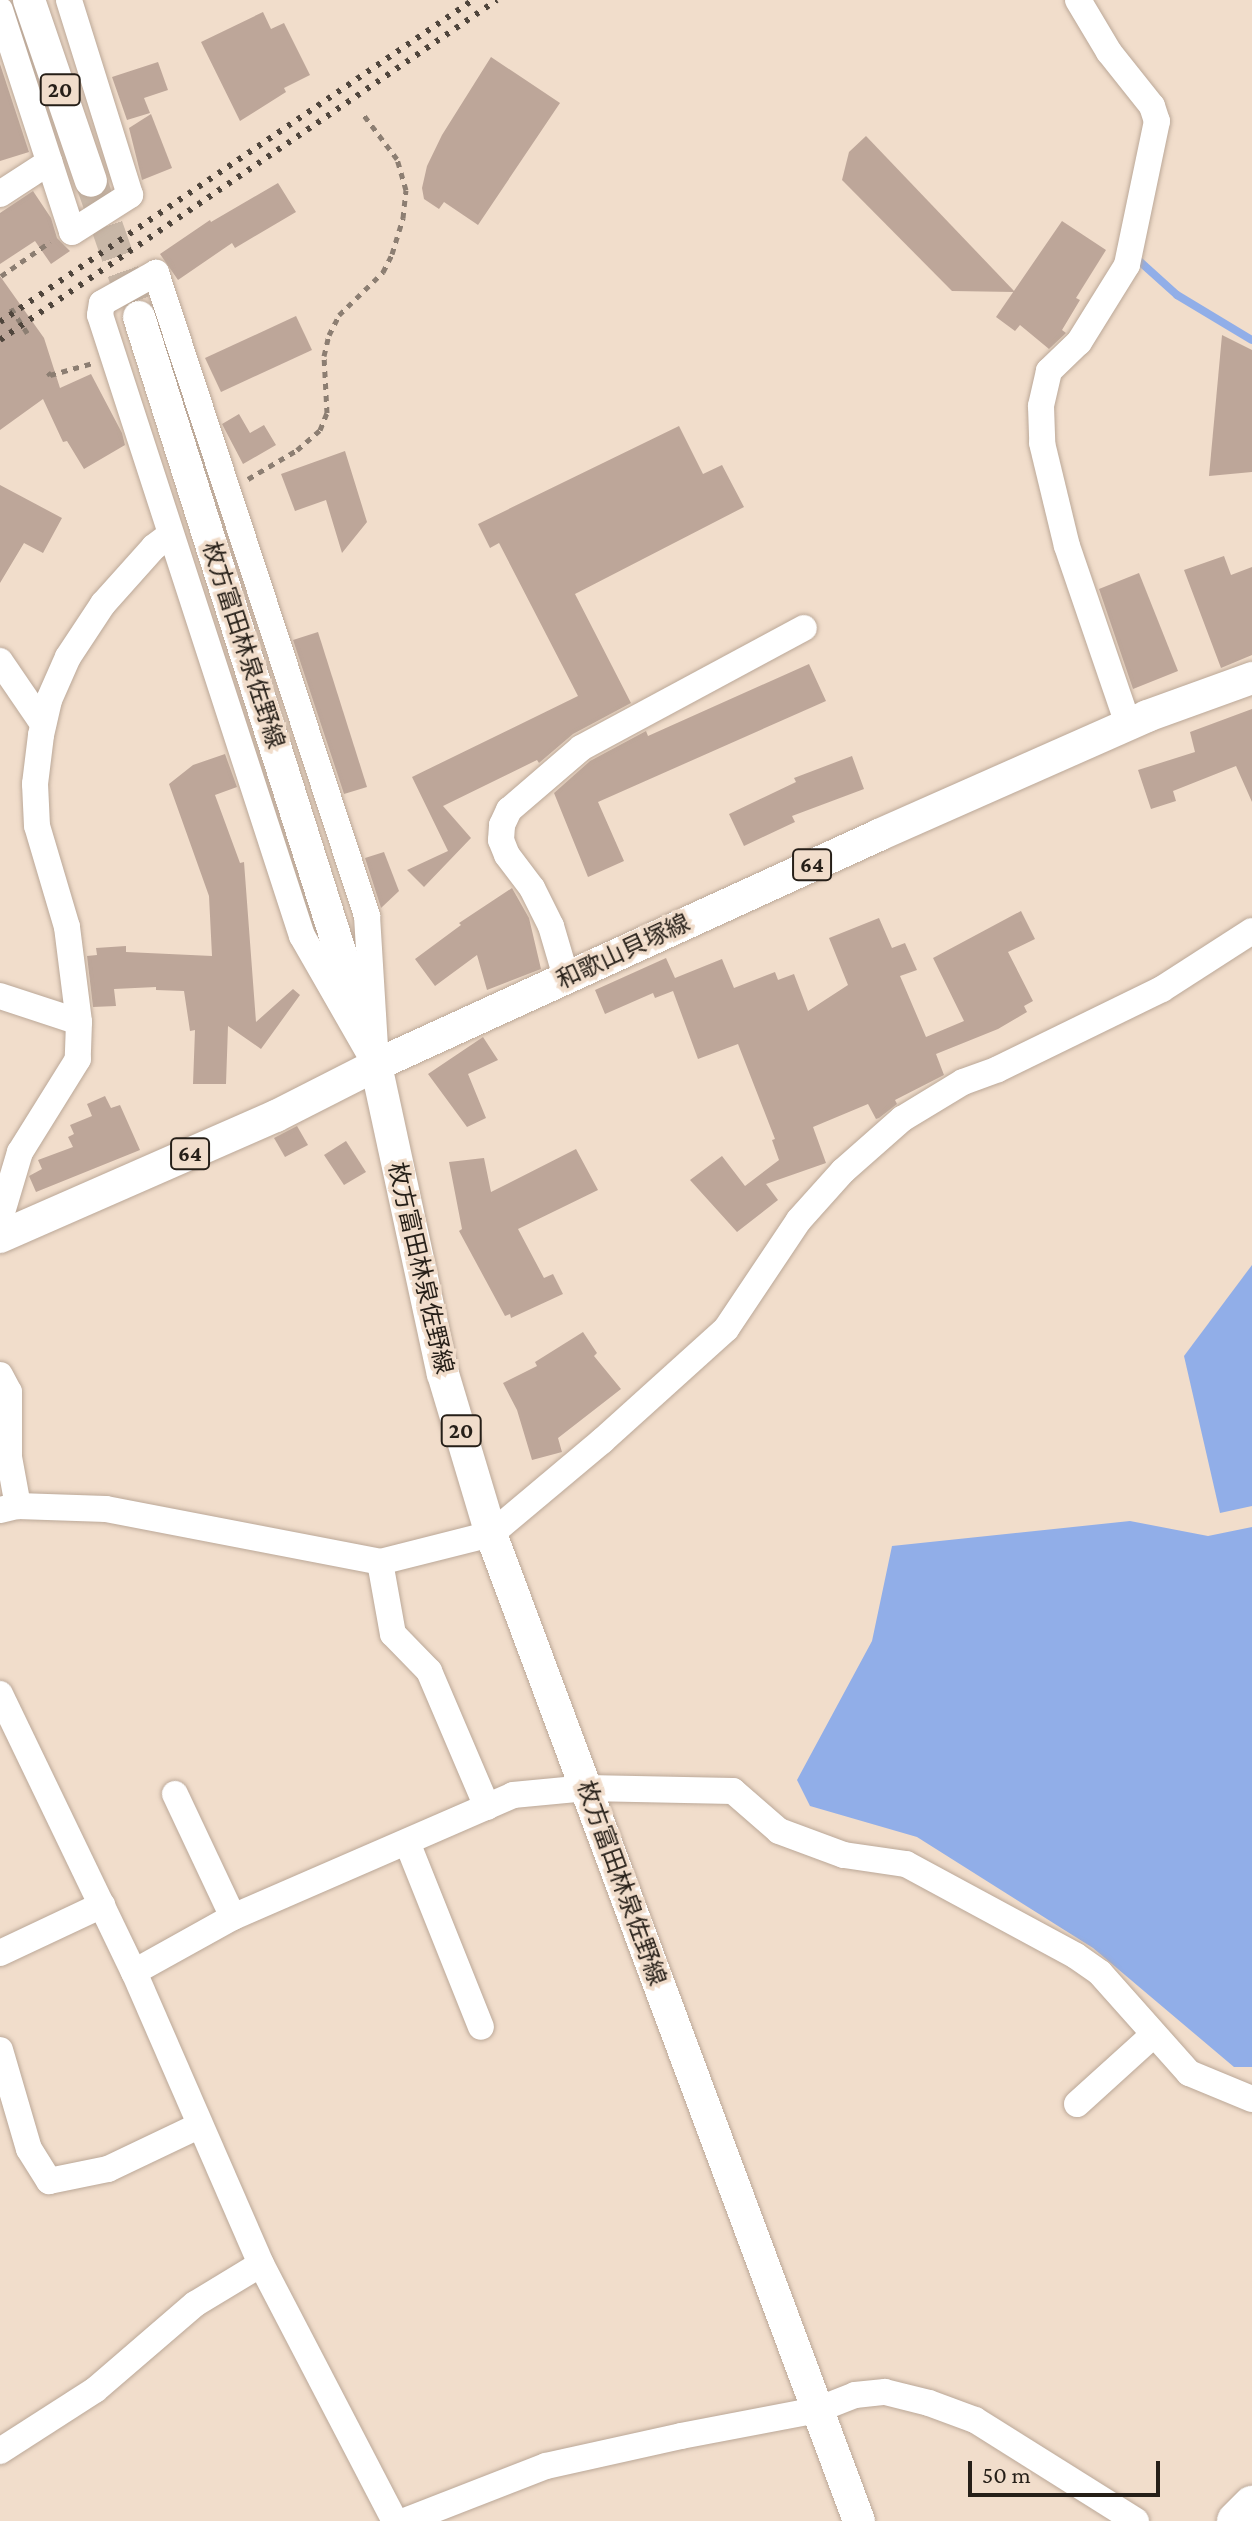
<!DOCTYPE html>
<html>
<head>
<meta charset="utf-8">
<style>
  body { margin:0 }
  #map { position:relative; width:1252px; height:2521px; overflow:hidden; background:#f1ddcb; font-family:"Crimson Pro","Noto Sans JP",serif }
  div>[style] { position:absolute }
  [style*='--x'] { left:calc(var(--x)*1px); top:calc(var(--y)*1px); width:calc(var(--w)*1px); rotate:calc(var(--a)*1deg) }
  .water>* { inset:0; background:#91aee8 }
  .stream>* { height:8px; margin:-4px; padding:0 4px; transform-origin:4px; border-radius:4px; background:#91aee8 }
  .building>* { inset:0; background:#bda699 }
  .major-tunnel>* { height:32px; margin-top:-16px; transform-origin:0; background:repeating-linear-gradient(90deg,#c8b7a7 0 32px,transparent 0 48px) }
  .path>* { height:5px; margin-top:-2.5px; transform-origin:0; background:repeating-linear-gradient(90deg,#8c7e72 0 6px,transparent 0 12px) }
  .roads { filter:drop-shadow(0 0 2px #bba898) drop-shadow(0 0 2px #bba898) }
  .minor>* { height:26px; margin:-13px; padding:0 13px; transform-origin:13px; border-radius:13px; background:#fff }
  .major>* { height:32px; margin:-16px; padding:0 16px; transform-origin:16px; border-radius:16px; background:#fff }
  .highway>* { height:38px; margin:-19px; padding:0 19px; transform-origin:19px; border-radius:19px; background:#fff }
  .rail>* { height:6px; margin-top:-3px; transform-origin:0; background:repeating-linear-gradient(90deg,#4f453c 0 4px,transparent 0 12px) }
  span { translate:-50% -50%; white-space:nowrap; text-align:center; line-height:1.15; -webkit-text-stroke:7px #f1ddcb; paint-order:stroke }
  .shield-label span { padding:2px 6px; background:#f1ddcb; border:2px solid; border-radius:6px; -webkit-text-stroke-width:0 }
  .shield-label { font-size:22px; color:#261f18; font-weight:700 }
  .street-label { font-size:24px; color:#261f18 }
  .scale { position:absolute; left:968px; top:2461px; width:192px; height:36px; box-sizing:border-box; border:4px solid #261f18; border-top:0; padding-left:10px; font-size:24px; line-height:28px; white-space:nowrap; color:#261f18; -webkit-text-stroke:6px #f1ddcb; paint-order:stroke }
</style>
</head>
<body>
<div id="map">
  <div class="water">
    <i style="clip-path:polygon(1252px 1265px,1252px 1506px,1220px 1513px,1184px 1356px)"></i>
    <i style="clip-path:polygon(1130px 1521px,1208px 1536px,1252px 1527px,1252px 2067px,1234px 2067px,1093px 1948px,917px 1837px,810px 1806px,797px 1780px,872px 1641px,892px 1546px)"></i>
  </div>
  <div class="stream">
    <i style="--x:1138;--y:253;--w:6;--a:99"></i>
    <i style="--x:1137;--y:259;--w:54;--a:42"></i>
    <i style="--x:1177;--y:295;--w:87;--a:31"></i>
  </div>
  <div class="building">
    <i style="clip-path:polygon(263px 12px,271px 29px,284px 23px,310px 75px,284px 88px,286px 92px,240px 121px,201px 42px)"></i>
    <i style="clip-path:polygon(491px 57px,560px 103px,478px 225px,444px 202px,439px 209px,424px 199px,422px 188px,427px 166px,442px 135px)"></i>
    <i style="clip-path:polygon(158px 62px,168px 90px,144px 98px,150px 113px,127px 120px,112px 77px)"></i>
    <i style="clip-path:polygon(0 64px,29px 152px,0 161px)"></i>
    <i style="clip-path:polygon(151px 114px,172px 168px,142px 180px,129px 128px)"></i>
    <i style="clip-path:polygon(866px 136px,1015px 292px,952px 291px,842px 180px,849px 152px)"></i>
    <i style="clip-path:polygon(278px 183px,296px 212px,235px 248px,232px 243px,178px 280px,160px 254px,210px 220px,211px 222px)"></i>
    <i style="clip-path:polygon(33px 191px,51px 218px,57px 238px,70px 251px,51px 264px,35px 241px,0 264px,0 213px)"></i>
    <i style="clip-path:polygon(1062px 221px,1106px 250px,1076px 298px,1080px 300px,1062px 330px,1066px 333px,1049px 349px,1020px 325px,1015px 331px,996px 317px)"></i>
    <i style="clip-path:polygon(0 276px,44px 338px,60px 388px,91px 374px,122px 433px,125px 445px,84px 469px,67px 441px,63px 442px,43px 399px,0 430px)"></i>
    <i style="clip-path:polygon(296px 316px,312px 350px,221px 392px,205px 358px)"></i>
    <i style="clip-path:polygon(1222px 335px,1252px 350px,1252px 472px,1209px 476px)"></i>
    <i style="clip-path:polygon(239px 414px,250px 433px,264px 425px,276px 445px,243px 464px,222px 424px)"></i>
    <i style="clip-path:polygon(679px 426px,703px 474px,722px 465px,744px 507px,575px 594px,631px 703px,573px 734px,539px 763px,537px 760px,443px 806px,471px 838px,424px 887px,407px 870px,448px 851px,412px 777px,578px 696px,499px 543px,490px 548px,478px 524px)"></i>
    <i style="clip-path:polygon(345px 451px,367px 522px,342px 553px,326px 500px,295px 511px,281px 474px)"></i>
    <i style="clip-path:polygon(0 485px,62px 518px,43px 553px,24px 543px,0 583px)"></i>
    <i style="clip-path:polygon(1224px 556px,1231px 575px,1252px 567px,1252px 655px,1221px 668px,1184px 570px)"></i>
    <i style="clip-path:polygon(1139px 573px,1178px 671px,1133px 689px,1099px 589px)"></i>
    <i style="clip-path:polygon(318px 632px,367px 787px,344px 794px,293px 640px)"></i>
    <i style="clip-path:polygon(809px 664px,826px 701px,598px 802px,624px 861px,588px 877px,554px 793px,590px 761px,646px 731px,648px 736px)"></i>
    <i style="clip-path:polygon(1252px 709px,1252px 802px,1236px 766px,1173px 791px,1176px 801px,1151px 809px,1138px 770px,1195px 752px,1190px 732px)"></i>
    <i style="clip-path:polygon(225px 754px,237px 787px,215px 795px,240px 863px,244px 862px,256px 1022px,293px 989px,300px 995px,261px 1049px,228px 1026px,226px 1084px,193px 1084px,195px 1030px,190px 1031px,184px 991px,156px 990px,156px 987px,114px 989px,116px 1006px,93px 1007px,87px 956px,97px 955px,96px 948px,126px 946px,126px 952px,212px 956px,209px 896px,169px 784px,193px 765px)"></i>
    <i style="clip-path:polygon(852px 756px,864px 789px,792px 816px,795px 822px,744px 846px,729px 814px,796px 782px,794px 778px)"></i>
    <i style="clip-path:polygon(384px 852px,399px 891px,381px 908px,365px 858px)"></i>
    <i style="clip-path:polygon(512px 888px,529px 918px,541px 969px,487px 990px,477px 955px,435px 986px,415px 959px,461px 925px,459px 923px)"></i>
    <i style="clip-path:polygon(1021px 911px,1035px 939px,1008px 952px,1033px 1001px,1024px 1006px,1027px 1012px,998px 1029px,936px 1054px,944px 1075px,895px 1100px,897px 1104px,879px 1118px,876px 1119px,868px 1104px,813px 1127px,826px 1163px,766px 1184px,778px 1200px,737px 1232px,690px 1180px,722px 1156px,745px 1186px,779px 1160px,772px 1140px,775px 1139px,738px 1044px,698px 1059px,673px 991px,655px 998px,653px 993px,605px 1014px,595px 990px,666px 958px,675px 978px,722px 959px,734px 988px,775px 972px,778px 980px,794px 974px,808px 1011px,848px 985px,829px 938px,879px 918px,892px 948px,905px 943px,917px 970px,900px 976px,926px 1037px,964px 1021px,933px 958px)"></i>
    <i style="clip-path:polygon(483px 1037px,498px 1060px,468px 1074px,486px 1118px,467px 1127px,428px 1074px)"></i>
    <i style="clip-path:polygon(105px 1096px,111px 1108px,120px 1105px,140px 1150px,36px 1192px,29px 1176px,42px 1169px,38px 1160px,73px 1147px,68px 1137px,74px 1134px,70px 1125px,92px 1116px,87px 1104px)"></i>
    <i style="clip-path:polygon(297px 1126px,308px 1145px,285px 1157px,274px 1138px)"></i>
    <i style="clip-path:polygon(346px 1141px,366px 1172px,344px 1185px,324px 1155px)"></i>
    <i style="clip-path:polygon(576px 1149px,598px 1190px,518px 1229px,544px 1278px,553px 1274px,563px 1294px,511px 1318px,510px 1314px,505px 1316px,459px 1231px,462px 1229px,449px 1162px,484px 1158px,491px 1192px)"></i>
    <i style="clip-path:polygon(583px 1332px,597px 1353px,594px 1356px,621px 1389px,558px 1438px,562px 1452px,532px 1460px,517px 1410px,503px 1383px,537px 1366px,535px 1362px)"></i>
  </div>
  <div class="major-tunnel">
    <i style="--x:91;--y:181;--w:144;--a:70.6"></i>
  </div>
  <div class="path">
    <i style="--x:1;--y:276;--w:60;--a:-34.8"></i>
    <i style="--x:11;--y:308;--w:30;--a:57"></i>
    <i style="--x:48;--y:372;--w:4;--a:56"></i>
    <i style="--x:50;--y:375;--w:45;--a:-15.6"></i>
    <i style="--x:248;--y:479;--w:57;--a:-30.6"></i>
    <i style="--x:297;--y:450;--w:30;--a:-41"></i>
    <i style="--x:320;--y:430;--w:18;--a:-68"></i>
    <i style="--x:327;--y:413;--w:57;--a:-93"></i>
    <i style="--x:324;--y:356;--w:22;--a:-77"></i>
    <i style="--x:329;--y:335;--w:22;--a:-63"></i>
    <i style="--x:339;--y:315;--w:62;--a:-44.3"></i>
    <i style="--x:383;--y:272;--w:20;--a:-63"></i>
    <i style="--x:392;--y:254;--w:38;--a:-73"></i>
    <i style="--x:403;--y:218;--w:28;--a:-84"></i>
    <i style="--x:406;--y:190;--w:32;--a:-106"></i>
    <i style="--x:397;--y:159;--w:56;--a:-127.1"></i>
  </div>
  <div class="roads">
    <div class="minor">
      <i style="--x:1078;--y:0;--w:61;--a:59.2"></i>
      <i style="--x:1109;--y:52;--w:69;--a:51.5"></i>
      <i style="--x:1152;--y:106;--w:16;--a:72"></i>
      <i style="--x:1157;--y:121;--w:147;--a:101.8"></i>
      <i style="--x:1127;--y:265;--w:91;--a:121.9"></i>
      <i style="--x:1079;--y:342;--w:42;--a:136"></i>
      <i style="--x:1049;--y:371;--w:36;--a:103"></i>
      <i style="--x:1041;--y:406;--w:37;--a:88"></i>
      <i style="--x:1042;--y:443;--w:106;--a:76.4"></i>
      <i style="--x:1067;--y:546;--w:188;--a:71.1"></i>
      <i style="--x:0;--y:10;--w:233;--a:72"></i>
      <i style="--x:72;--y:232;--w:69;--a:-32.5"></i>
      <i style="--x:130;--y:195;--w:204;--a:-107.4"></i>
      <i style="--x:0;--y:194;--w:59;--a:-33.1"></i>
      <i style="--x:156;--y:273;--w:677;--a:71.83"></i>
      <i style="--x:367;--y:916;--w:149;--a:86.5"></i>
      <i style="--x:376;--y:1065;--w:149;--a:-119.8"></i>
      <i style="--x:302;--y:936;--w:653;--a:-108.02"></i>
      <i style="--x:100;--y:315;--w:12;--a:-81"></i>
      <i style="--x:102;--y:303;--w:62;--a:-29.1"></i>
      <i style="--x:0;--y:661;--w:76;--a:55.7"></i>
      <i style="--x:566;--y:977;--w:53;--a:-106.4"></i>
      <i style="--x:551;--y:926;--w:42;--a:-116.6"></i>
      <i style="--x:532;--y:888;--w:41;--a:-127.1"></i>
      <i style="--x:507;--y:855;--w:16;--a:-112"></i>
      <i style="--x:501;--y:840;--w:15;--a:-86"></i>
      <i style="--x:502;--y:825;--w:17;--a:-65"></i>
      <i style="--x:509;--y:810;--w:95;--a:-40.7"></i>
      <i style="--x:581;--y:748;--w:253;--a:-28.3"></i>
      <i style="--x:0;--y:996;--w:83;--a:18.2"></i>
      <i style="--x:79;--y:1022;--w:37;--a:92"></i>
      <i style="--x:78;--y:1059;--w:110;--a:121.9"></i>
      <i style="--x:20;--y:1152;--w:70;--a:106.6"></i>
      <i style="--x:79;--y:1022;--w:96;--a:-97.2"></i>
      <i style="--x:67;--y:927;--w:105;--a:-106.5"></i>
      <i style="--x:37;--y:826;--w:42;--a:-92.7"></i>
      <i style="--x:35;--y:784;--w:49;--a:-83"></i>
      <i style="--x:41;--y:735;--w:36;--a:-77"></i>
      <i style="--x:49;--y:700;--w:47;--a:-66.2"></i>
      <i style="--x:68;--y:657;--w:64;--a:-56.6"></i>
      <i style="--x:103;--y:604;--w:76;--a:-48.2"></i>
      <i style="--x:154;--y:547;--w:20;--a:-37"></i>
      <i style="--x:0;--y:1375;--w:19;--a:62"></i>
      <i style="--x:9;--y:1392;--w:65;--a:90"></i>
      <i style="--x:9;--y:1457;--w:50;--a:79.6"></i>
      <i style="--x:0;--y:1510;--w:18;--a:-13"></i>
      <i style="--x:18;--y:1506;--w:88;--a:2"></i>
      <i style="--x:106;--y:1509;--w:279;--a:10.9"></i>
      <i style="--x:380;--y:1562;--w:114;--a:-14.2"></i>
      <i style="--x:491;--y:1534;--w:145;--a:-40"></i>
      <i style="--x:602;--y:1441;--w:167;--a:-42.1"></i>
      <i style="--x:726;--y:1329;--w:131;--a:-56.2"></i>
      <i style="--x:799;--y:1220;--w:66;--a:-48.1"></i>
      <i style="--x:843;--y:1171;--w:79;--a:-41.4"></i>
      <i style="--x:902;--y:1119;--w:71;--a:-31.2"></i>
      <i style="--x:963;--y:1082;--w:37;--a:-20"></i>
      <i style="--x:998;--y:1069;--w:182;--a:-26"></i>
      <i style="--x:1162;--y:989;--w:107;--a:-32.8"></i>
      <i style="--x:380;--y:1562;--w:73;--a:79.8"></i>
      <i style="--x:393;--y:1634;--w:52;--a:45.8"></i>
      <i style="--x:429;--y:1671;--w:148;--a:66.9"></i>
      <i style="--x:0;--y:1694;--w:309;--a:64.3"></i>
      <i style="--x:134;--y:1972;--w:318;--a:66.5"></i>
      <i style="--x:261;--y:2264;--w:290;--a:62.5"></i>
      <i style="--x:175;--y:1794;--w:136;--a:64.8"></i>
      <i style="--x:407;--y:1842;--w:199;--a:68.2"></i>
      <i style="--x:0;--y:1953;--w:113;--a:-25.2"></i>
      <i style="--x:134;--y:1972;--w:113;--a:-29.1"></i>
      <i style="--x:233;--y:1917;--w:305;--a:-23.5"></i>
      <i style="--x:513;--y:1795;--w:74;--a:-5.4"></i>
      <i style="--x:587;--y:1788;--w:146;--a:1.2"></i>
      <i style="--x:733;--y:1791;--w:61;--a:41"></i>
      <i style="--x:779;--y:1831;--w:69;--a:20.3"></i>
      <i style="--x:844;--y:1855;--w:63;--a:8.3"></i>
      <i style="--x:906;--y:1864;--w:193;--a:28.4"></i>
      <i style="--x:1076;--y:1956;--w:29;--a:35"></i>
      <i style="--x:1100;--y:1973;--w:134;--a:48.3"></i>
      <i style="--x:1189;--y:2073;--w:68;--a:22.4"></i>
      <i style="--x:0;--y:2050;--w:103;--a:73.7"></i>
      <i style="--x:29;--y:2149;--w:38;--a:58"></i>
      <i style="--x:49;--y:2181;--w:60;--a:-11.5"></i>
      <i style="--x:108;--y:2169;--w:100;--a:-25.5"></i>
      <i style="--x:1077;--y:2104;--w:103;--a:-42.2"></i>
      <i style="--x:0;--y:2451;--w:113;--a:-32.7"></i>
      <i style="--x:95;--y:2390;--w:132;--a:-40.7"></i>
      <i style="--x:195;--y:2304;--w:77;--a:-31.2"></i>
      <i style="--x:405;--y:2521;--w:151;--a:-21.3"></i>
      <i style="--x:546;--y:2466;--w:138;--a:-12.5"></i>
      <i style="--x:681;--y:2436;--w:138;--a:-10.8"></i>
      <i style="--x:817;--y:2410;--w:41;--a:-21.5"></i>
      <i style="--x:855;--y:2395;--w:30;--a:-6"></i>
      <i style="--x:885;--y:2392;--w:45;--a:14"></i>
      <i style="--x:929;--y:2403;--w:49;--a:20.3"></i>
      <i style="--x:975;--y:2420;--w:190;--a:32.1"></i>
    </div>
    <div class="major">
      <i style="--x:29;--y:0;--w:191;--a:71.1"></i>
      <i style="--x:139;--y:317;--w:785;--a:72.42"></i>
      <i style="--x:376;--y:1065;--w:316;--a:77.8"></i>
      <i style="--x:443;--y:1374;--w:167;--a:73.3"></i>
      <i style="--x:491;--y:1534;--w:1053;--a:69.55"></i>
      <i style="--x:0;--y:1237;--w:301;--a:-23.7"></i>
      <i style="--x:276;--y:1116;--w:112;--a:-27"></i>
      <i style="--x:376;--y:1065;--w:553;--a:-24.57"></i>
      <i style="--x:879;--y:835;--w:293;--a:-23.9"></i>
      <i style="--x:1147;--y:716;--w:112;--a:-19.9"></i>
    </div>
    <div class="highway">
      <i style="--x:1236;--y:2521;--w:23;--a:-45"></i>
    </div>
  </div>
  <div class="rail">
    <i style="--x:0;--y:322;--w:572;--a:-34.25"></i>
    <i style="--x:0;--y:340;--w:602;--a:-34.38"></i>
  </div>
  <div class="shield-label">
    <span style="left:60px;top:90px">20</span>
    <span style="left:812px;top:865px">64</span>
    <span style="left:190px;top:1154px">64</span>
    <span style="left:461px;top:1431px">20</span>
  </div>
  <div class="street-label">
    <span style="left:244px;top:645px;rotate:72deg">枚方富田林泉佐野線</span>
    <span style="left:623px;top:951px;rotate:-25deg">和歌山貝塚線</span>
    <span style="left:421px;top:1268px;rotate:77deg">枚方富田林泉佐野線</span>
    <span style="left:622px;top:1883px;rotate:70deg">枚方富田林泉佐野線</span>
  </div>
  <div class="scale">50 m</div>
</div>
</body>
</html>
